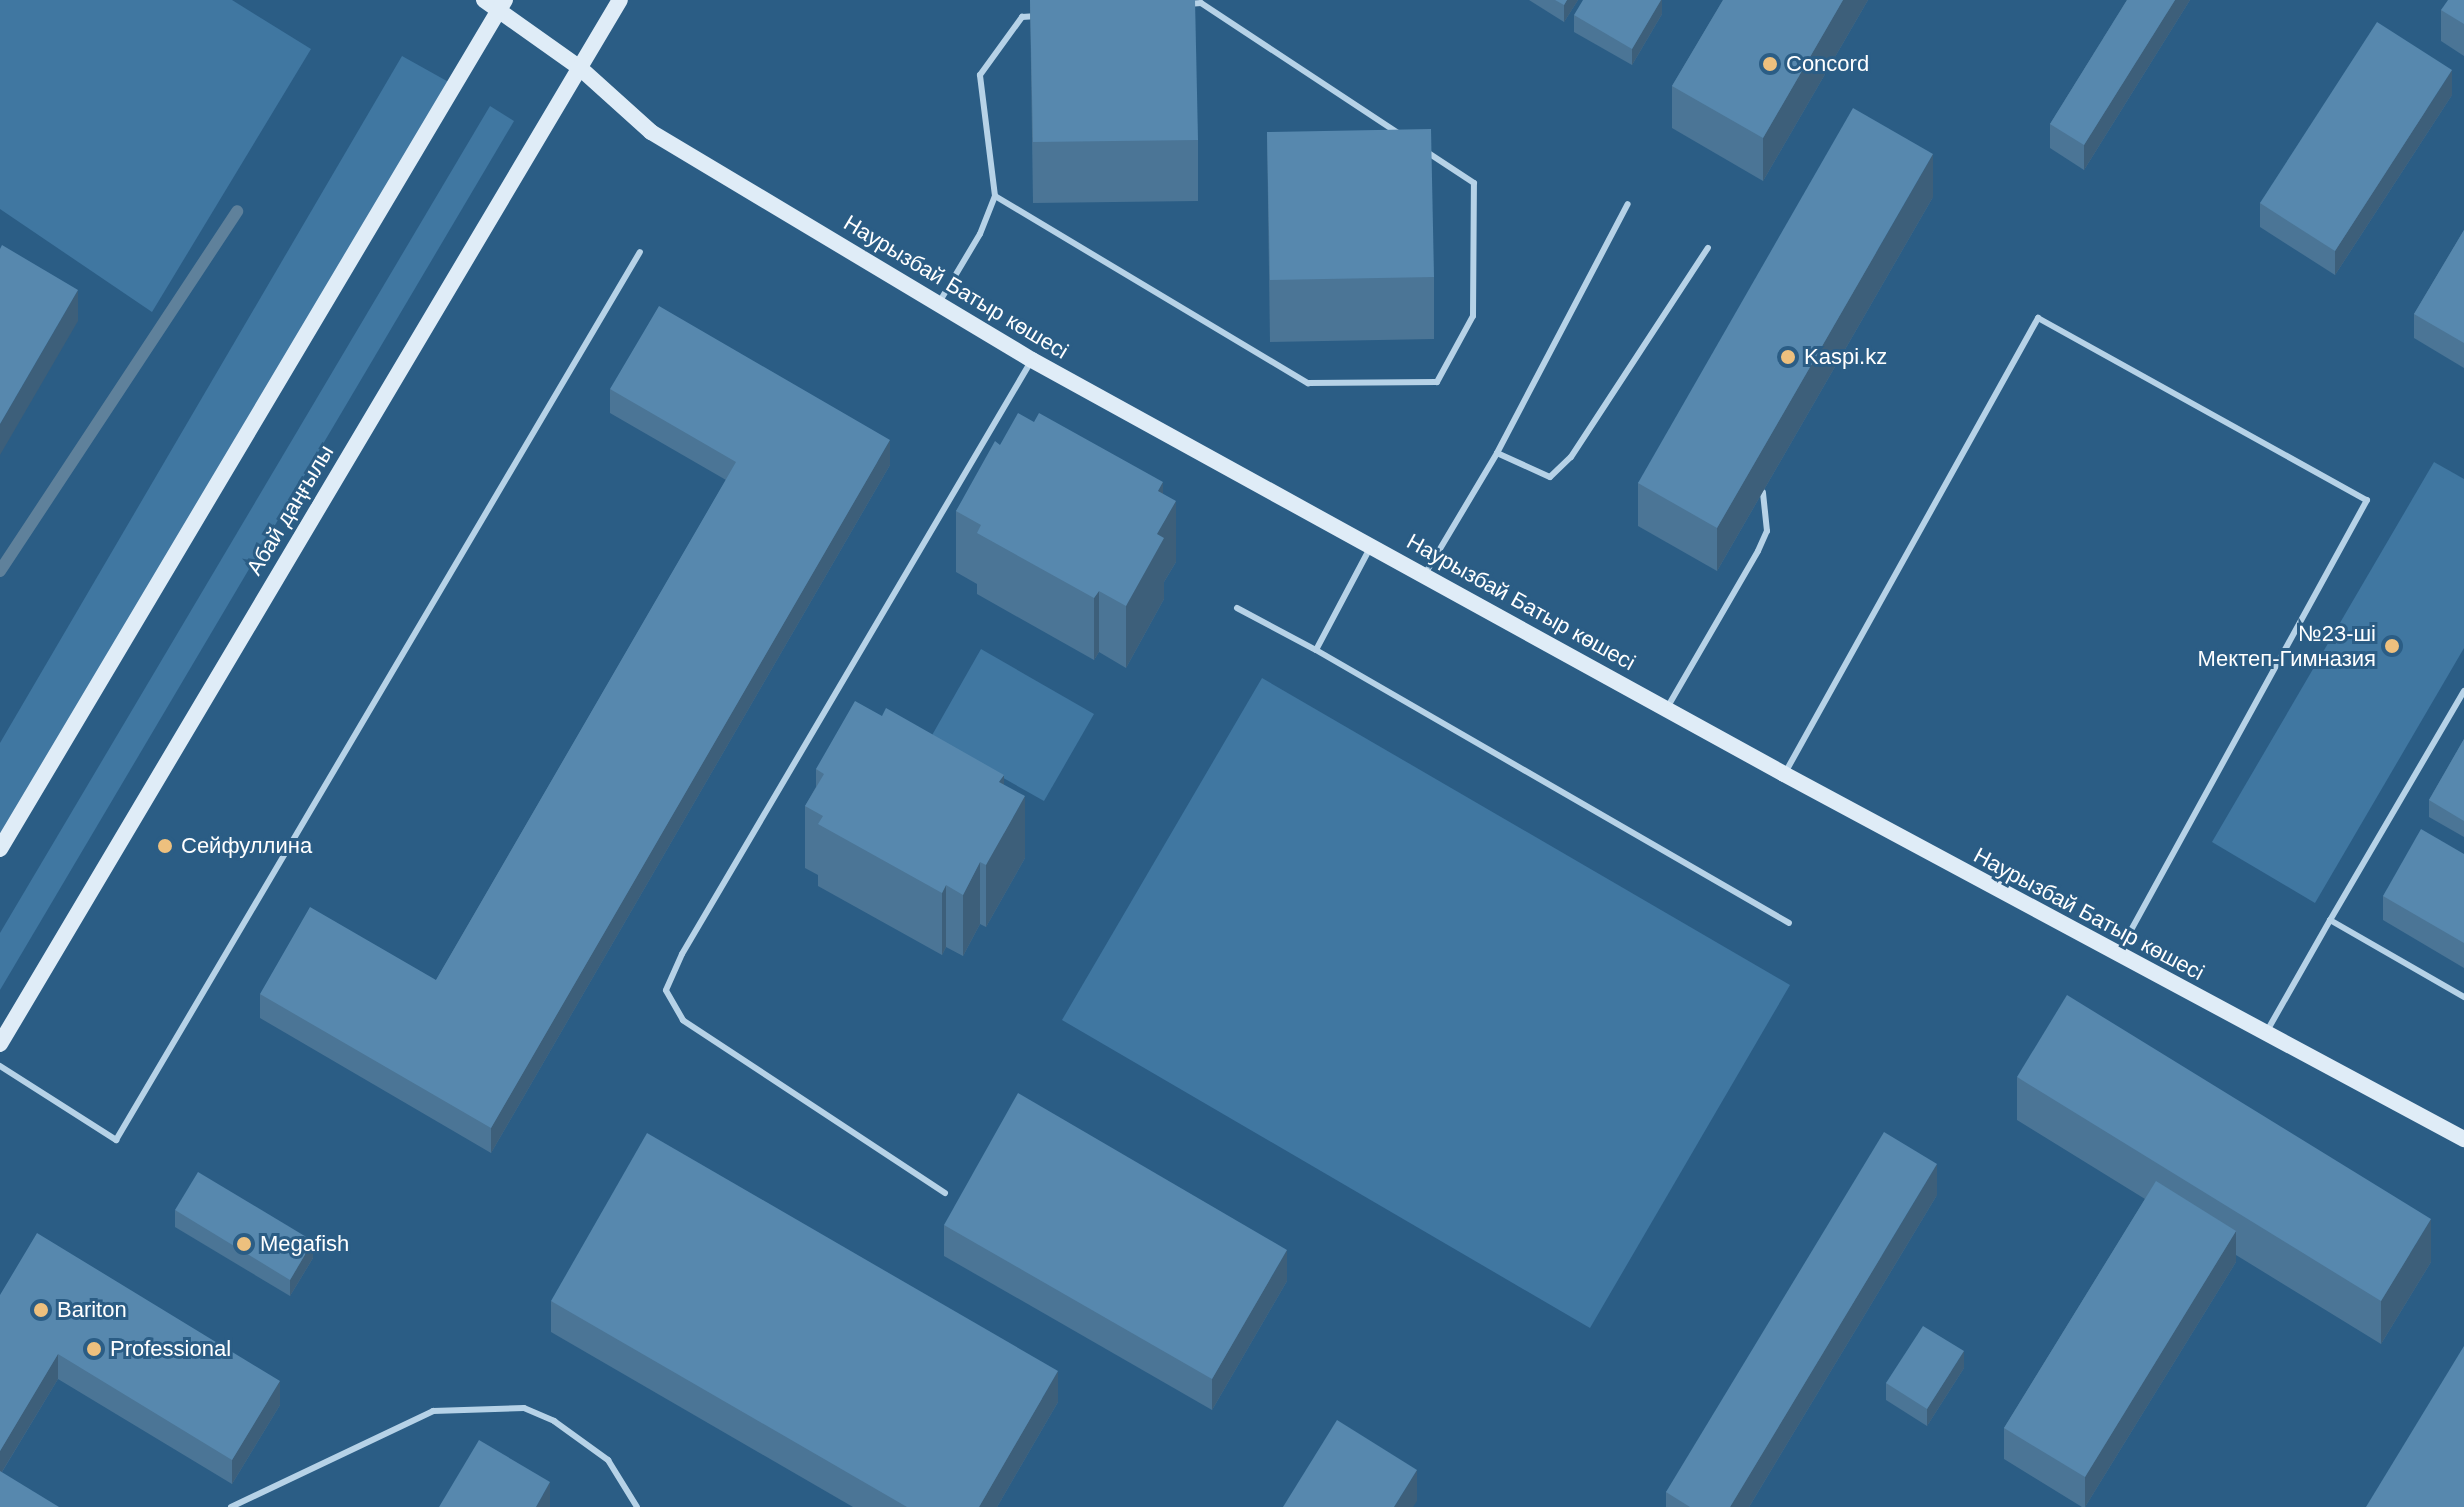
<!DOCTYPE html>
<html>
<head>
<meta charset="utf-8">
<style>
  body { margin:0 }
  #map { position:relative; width:2464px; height:1507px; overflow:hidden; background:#2b5d85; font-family:Helvetica,sans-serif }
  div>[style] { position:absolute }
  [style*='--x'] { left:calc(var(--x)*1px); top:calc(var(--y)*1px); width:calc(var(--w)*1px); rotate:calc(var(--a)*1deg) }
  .green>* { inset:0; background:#4077a1 }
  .stream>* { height:12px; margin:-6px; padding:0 6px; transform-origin:6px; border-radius:6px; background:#5f819b }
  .service>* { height:6px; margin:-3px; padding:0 3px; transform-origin:3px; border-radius:3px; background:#b6d2e7 }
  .secondary>* { height:16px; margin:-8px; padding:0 8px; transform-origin:8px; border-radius:8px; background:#dfecf7 }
  .wall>* { inset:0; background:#4b7596 }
  .shaded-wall>* { inset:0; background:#3d5f7a }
  .building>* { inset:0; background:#5788ae }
  .dots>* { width:22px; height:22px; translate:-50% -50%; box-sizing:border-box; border:4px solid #2b5d85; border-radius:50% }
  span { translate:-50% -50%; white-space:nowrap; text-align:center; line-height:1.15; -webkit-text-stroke:6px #2b5d85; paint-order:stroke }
  .poi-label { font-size:22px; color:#fff }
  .left { translate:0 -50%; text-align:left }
  .right { translate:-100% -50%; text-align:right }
  .street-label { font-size:22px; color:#fff }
</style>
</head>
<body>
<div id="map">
  <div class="green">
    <i style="clip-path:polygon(0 0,232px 0,311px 49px,152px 312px,0 209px)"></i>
    <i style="clip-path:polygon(402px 56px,454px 85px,0 848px,0 743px)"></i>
    <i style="clip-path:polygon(490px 106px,514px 121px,0 990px,0 933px)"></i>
    <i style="clip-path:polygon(2434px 462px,2464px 479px,2464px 648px,2315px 903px,2212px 842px)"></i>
    <i style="clip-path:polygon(981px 649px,1094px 714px,1044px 801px,931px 737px)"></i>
    <i style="clip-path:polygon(1262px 678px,1790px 985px,1590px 1328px,1062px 1020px)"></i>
  </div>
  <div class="stream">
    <i style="--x:0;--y:571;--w:431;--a:-56.6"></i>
  </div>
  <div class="service">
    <i style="--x:1188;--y:4;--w:13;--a:-4"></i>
    <i style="--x:1201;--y:3;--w:236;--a:33.4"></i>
    <i style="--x:995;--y:196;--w:122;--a:-97.1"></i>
    <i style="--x:980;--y:75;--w:72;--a:-54.1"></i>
    <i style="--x:1022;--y:17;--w:15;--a:-4"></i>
    <i style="--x:940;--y:301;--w:78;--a:-59.2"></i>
    <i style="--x:980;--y:234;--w:41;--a:-68.5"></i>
    <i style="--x:995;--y:196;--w:365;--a:30.9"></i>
    <i style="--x:1308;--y:383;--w:129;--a:-0.4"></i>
    <i style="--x:1437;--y:382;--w:75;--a:-61.4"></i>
    <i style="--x:1473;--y:316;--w:133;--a:-89.6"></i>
    <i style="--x:1474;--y:183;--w:56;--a:-146.6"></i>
    <i style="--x:1497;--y:453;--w:58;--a:24.4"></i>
    <i style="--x:1550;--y:477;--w:29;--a:-44"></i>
    <i style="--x:1571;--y:457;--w:250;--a:-56.8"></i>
    <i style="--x:1370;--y:548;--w:115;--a:117.9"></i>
    <i style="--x:1316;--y:650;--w:546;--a:29.99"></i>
    <i style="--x:1425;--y:574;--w:141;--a:-59.2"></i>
    <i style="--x:1497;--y:453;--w:281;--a:-62.3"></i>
    <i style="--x:1237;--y:608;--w:89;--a:28"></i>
    <i style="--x:2464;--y:691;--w:265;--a:120.3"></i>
    <i style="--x:2330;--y:920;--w:155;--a:29.9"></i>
    <i style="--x:1667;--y:708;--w:181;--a:-59.9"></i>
    <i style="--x:1758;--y:551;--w:22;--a:-66"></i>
    <i style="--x:1767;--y:531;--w:39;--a:-96"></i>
    <i style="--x:1785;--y:773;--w:521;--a:-60.92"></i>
    <i style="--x:2038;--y:318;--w:376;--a:29"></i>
    <i style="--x:2367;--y:500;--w:516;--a:118.75"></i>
    <i style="--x:2267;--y:1031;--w:128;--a:-60.4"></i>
    <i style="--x:0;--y:1066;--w:138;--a:32.5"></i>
    <i style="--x:116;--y:1140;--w:1031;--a:-59.46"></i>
    <i style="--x:945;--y:1193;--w:314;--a:-146.6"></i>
    <i style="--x:683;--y:1020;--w:34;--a:-120"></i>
    <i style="--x:666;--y:990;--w:39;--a:-66"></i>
    <i style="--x:682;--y:954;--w:686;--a:-59.51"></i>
    <i style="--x:231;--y:1507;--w:224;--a:-25.4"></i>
    <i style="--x:433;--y:1411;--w:91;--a:-1.9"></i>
    <i style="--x:524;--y:1408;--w:33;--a:23"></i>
    <i style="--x:554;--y:1421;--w:67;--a:35.8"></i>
    <i style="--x:608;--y:1460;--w:55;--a:58.3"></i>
  </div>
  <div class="secondary">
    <i style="--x:484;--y:0;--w:118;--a:35.3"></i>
    <i style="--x:580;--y:68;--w:96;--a:42"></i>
    <i style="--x:651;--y:132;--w:444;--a:30.9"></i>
    <i style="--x:1032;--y:360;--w:858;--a:28.83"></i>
    <i style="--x:1784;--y:774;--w:772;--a:28.23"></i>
    <i style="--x:0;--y:849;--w:988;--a:-59.26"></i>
    <i style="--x:0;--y:1044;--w:1214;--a:-59.3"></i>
  </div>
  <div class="wall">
    <i style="clip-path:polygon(1030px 0,1198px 140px,1198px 201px,1033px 203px)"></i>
    <i style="clip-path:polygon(1529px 0,1578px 0,1564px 22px)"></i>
    <i style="clip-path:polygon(1662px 0,1662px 14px,1632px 65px,1574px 32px,1574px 15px)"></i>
    <i style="clip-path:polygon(1723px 0,1868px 0,1763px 181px,1672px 128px,1672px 86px)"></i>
    <i style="clip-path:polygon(2127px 0,2190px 0,2084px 170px,2050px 148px,2050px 124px)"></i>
    <i style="clip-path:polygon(2464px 0,2464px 56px,2441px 41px,2441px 10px)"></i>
    <i style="clip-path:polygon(2452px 95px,2335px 275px,2260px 227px,2260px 203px)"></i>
    <i style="clip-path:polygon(1267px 132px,1434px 277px,1434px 339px,1270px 342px)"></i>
    <i style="clip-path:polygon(1933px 197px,1717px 571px,1638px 526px,1638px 483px)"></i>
    <i style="clip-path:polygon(2464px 230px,2464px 368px,2414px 338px,2414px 314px)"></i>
    <i style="clip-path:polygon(610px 389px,890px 465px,491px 1153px,260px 1018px,260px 994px,436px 980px,726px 480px,610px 413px)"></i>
    <i style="clip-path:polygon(1034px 422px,1163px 494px,1176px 562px,1164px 582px,1164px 599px,1126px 668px,1099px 652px,1094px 660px,977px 594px,977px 584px,956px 572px,956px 511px,1000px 445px)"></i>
    <i style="clip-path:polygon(2464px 739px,2464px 837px,2429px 817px,2429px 800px)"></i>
    <i style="clip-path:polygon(816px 769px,1004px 785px,1025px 858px,986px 927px,980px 924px,963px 956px,946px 947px,942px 955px,818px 886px,818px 875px,805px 868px,805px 806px,816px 787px)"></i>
    <i style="clip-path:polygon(2464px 854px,2464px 968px,2383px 920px,2383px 896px)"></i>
    <i style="clip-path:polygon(2017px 1077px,2431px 1262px,2381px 1344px,2236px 1255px,2236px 1262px,2085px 1507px,2082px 1507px,2004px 1459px,2004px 1428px,2145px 1199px,2017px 1120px)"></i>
    <i style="clip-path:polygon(1937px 1195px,1749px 1507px,1666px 1507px,1666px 1492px)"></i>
    <i style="clip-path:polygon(175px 1210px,313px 1258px,290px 1296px,175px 1227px)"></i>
    <i style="clip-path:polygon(944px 1225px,1287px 1281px,1212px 1410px,944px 1256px)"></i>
    <i style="clip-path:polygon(0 1295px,280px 1405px,232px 1484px,58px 1379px,2px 1472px,0 1507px)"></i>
    <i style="clip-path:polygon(551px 1301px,1058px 1402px,997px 1507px,853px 1507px,551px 1332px)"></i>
    <i style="clip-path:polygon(1964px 1368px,1927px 1426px,1886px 1400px,1886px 1383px)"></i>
  </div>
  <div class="shaded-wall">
    <i style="clip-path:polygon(1567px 0,1578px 0,1564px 22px,1564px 5px)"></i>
    <i style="clip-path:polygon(1661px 0,1662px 0,1662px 14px,1632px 65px,1632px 49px)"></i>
    <i style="clip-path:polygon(1843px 0,1868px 0,1763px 181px,1763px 138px)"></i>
    <i style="clip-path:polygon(2175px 0,2190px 0,2084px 170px,2084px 145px)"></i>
    <i style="clip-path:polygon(2452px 70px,2452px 95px,2335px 275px,2335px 251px)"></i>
    <i style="clip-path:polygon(1933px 154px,1933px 197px,1717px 571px,1717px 528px)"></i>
    <i style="clip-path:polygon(78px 290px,78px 321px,0 455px,0 424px)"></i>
    <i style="clip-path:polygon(890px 440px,890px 465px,491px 1153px,491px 1128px)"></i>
    <i style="clip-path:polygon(1163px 482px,1163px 523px,1176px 501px,1176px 562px,1164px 582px,1164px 599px,1126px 668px,1126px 606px,1158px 491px)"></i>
    <i style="clip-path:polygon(1099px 591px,1099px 652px,1094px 660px,1094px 598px)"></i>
    <i style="clip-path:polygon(1004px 775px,1004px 833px,1025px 796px,1025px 858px,986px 927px,986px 865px,999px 782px)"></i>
    <i style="clip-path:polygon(980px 862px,980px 924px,963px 956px,963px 895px)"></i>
    <i style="clip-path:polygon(946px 885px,946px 947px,942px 955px,942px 893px)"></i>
    <i style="clip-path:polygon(1937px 1164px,1937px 1195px,1749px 1507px,1730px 1507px)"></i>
    <i style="clip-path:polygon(2431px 1219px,2431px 1262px,2381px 1344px,2381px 1301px)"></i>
    <i style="clip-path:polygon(2236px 1231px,2236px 1262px,2085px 1507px,2085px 1477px)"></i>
    <i style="clip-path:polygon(313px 1241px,313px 1258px,290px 1296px,290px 1280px)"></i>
    <i style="clip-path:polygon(1287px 1250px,1287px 1281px,1212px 1410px,1212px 1379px)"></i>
    <i style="clip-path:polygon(1964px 1351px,1964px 1368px,1927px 1426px,1927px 1409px)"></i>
    <i style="clip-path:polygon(58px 1354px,58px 1379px,0 1475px,0 1451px)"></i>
    <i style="clip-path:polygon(1058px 1371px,1058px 1402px,997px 1507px,979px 1507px)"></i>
    <i style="clip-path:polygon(280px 1381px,280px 1405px,232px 1484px,232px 1460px)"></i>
    <i style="clip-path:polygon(1417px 1470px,1417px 1501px,1413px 1507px,1394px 1507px)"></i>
    <i style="clip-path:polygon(550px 1482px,550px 1507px,536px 1507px)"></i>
  </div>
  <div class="building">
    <i style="clip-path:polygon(1030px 0,1195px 0,1198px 140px,1033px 142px)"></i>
    <i style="clip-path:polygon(1555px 0,1567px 0,1564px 5px)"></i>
    <i style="clip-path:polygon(1583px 0,1661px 0,1632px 49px,1574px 15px)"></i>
    <i style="clip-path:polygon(1723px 0,1843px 0,1763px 138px,1672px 86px)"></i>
    <i style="clip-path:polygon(2127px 0,2175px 0,2084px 145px,2050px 124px)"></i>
    <i style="clip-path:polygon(2448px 0,2464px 0,2464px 24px,2441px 10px)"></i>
    <i style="clip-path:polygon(2377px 22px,2452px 70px,2335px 251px,2260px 203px)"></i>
    <i style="clip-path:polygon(1853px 108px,1933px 154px,1717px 528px,1638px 483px)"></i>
    <i style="clip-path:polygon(1431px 129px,1434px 277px,1270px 280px,1267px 132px)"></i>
    <i style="clip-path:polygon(2464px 230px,2464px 343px,2414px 314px)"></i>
    <i style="clip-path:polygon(2px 245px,78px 290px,0 424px,0 249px)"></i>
    <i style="clip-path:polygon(659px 306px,890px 440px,491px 1128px,260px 994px,310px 907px,436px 980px,736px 462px,610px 389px)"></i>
    <i style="clip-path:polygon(1018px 413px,1034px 422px,1039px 413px,1163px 482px,1158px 491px,1176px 501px,1157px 534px,1164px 538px,1126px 606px,1099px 591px,1094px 598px,977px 533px,981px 525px,956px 511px,995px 441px,1000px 445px)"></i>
    <i style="clip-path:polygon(855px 701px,882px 716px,886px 708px,1004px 775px,999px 782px,1025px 796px,986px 865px,980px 862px,963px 895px,946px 885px,942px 893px,818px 824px,823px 816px,805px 806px,824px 774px,816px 769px)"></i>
    <i style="clip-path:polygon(2464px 739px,2464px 821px,2429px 800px)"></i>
    <i style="clip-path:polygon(2421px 829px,2464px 854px,2464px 943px,2383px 896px)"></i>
    <i style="clip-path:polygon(2067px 995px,2431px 1219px,2381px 1301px,2017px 1077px)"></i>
    <i style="clip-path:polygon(1018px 1093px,1287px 1250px,1212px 1379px,944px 1225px)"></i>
    <i style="clip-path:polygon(1884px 1132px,1937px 1164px,1730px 1507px,1690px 1507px,1666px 1492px)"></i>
    <i style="clip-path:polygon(647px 1133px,1058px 1371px,979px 1507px,907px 1507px,551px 1301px)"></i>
    <i style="clip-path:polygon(198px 1172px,313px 1241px,290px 1280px,175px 1210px)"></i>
    <i style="clip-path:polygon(2156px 1181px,2236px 1231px,2085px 1477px,2004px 1428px)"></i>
    <i style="clip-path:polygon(37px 1233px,280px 1381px,232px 1460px,58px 1354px,0 1451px,0 1295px)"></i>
    <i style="clip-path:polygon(1923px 1326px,1964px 1351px,1927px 1409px,1886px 1383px)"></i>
    <i style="clip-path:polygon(2464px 1346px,2464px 1507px,2366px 1507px)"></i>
    <i style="clip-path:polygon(1337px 1420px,1417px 1470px,1394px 1507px,1283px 1507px)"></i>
    <i style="clip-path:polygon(479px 1440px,550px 1482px,536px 1507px,439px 1507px)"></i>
    <i style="clip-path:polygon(0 1471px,59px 1507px,0 1507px)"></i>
  </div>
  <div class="dots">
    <i style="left:1770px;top:64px;background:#edc07e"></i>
    <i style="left:1788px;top:357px;background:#edc07e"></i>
    <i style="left:2392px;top:646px;background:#edc07e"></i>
    <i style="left:165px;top:846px;background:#edc07e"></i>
    <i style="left:244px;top:1244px;background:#edc07e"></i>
    <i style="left:41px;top:1310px;background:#edc07e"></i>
    <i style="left:94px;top:1349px;background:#edc07e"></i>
  </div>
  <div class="poi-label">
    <span class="left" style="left:1786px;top:64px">Concord</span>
    <span class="left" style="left:1804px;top:357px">Kaspi.kz</span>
    <span class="right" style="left:2376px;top:646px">№23-ші<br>Мектеп-Гимназия</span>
    <span class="left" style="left:181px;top:846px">Сейфуллина</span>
    <span class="left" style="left:260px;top:1244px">Megafish</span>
    <span class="left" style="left:57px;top:1310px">Bariton</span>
    <span class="left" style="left:110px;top:1349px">Professional</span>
  </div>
  <div class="street-label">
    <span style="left:956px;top:287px;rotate:31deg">Наурызбай Батыр көшесі</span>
    <span style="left:290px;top:510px;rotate:-59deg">Абай даңғылы</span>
    <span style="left:1521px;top:602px;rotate:29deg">Наурызбай Батыр көшесі</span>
    <span style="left:2089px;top:914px;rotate:28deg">Наурызбай Батыр көшесі</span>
  </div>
</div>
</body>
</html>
